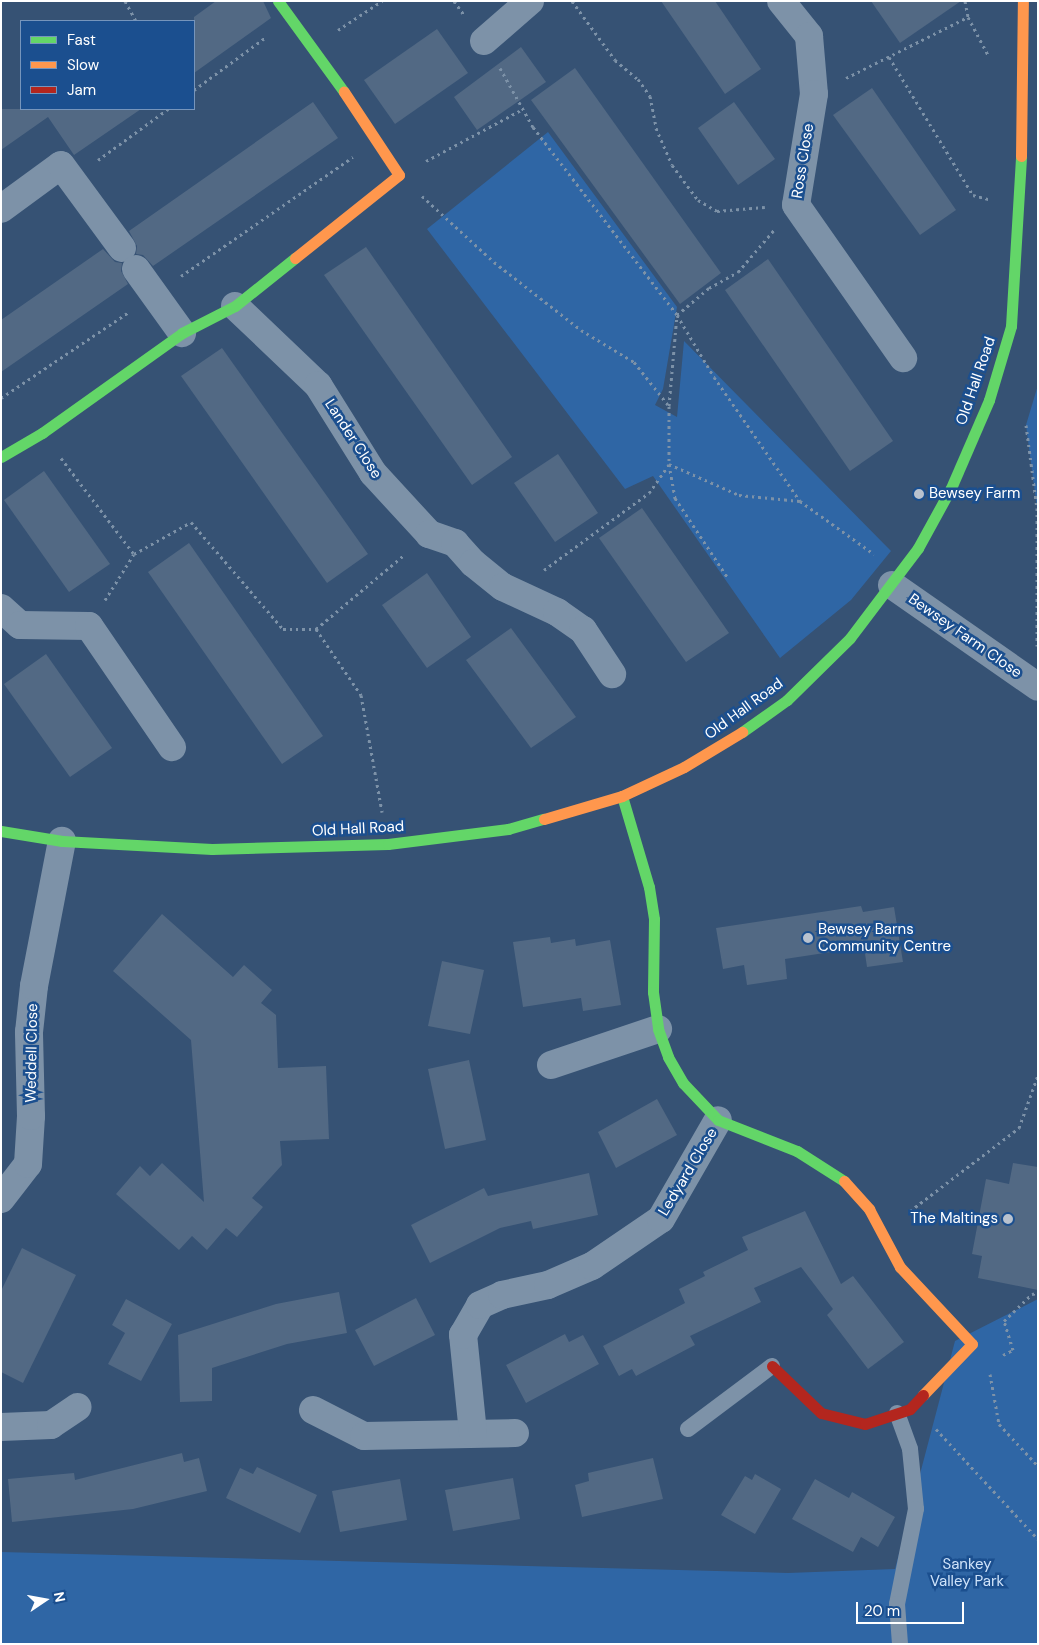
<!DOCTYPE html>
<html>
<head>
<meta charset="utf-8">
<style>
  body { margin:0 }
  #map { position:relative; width:1039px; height:1645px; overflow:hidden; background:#365274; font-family:"DM Sans",sans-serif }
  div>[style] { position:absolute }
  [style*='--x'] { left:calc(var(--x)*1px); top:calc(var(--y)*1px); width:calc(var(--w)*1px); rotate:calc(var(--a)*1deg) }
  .green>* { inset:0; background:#2f66a5 }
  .building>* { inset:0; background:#526984 }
  .path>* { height:3px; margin-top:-1.5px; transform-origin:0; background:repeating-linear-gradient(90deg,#7d92a8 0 2.5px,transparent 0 6.5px) }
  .lane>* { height:16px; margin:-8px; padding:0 8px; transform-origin:8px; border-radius:8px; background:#7d92a8 }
  .street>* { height:28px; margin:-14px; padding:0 14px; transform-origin:14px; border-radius:14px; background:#7d92a8 }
  .fast>* { height:11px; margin:-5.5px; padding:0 5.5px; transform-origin:5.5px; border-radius:5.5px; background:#63d668 }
  .slow>* { height:11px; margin:-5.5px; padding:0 5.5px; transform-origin:5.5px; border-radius:5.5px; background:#ff974d }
  .jam>* { height:11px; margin:-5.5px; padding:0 5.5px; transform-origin:5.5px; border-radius:5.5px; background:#b3261e }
  .dots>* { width:14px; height:14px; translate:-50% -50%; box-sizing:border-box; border:2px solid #1b4f8f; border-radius:50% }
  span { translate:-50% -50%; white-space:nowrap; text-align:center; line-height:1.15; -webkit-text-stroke:5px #1b4f8f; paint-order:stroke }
  .street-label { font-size:15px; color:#fff }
  .poi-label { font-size:15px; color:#fff }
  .left { translate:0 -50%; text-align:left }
  .right { translate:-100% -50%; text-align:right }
  .park-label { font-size:15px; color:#cfe3fa }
  .frame { position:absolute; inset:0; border:2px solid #fff; pointer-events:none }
  .legend { position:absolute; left:20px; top:20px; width:175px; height:90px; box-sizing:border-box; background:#1b4f8f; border:1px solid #7695bc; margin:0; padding:6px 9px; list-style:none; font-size:15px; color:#fff }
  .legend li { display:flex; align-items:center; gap:10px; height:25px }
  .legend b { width:25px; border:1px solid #7695bc }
  .north { position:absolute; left:20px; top:1575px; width:50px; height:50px; -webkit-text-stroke:4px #1b4f8f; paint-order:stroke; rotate:78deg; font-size:14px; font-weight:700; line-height:20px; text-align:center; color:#fff }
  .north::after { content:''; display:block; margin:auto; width:18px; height:22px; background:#fff; clip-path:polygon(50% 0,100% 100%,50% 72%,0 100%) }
  .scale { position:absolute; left:856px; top:1602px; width:108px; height:22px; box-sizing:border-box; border:2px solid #fff; border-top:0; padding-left:6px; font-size:15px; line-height:18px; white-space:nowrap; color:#fff; -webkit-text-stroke:4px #1b4f8f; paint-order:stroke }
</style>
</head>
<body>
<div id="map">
  <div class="green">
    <i style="clip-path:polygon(548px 132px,677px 307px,663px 389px,655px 405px,677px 417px,684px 341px,891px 551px,851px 600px,780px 658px,653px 476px,625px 489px,427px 229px)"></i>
    <i style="clip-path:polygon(1038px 385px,1038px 667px,1037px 508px,1026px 425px)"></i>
    <i style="clip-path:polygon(1038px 1299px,1038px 1644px,1px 1644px,1px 1552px,788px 1573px,895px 1569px,955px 1341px)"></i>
  </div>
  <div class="building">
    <i style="clip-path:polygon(216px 1px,263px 1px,271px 18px,194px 73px,194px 17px)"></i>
    <i style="clip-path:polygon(661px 1px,715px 1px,761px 69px,725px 94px)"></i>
    <i style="clip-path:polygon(871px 1px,961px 1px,900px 43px)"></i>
    <i style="clip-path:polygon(437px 29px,468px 73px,395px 124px,364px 80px)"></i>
    <i style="clip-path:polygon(521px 47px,546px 82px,477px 130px,454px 97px)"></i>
    <i style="clip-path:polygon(575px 68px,721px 273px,680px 304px,531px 100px)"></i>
    <i style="clip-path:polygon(872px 88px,956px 210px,920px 235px,833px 115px)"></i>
    <i style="clip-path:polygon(313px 102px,338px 138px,153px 266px,143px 255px,136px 254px,137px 246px,129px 231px)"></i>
    <i style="clip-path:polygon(734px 102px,775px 159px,738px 185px,698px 128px)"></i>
    <i style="clip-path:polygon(1px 109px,141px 109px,74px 155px,48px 117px,1px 150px)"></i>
    <i style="clip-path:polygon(366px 247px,512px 457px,472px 485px,324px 275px)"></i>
    <i style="clip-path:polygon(103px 249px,115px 262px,122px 263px,121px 271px,128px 284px,1px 372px,1px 320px)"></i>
    <i style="clip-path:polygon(768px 259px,893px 441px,850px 471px,725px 290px)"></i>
    <i style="clip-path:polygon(222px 348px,368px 554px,327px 583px,181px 376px)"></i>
    <i style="clip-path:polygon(558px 454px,598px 513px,555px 542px,514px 483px)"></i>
    <i style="clip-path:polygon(44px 471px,110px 564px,69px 592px,4px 500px)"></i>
    <i style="clip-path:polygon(642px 508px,729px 633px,686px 662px,599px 538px)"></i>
    <i style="clip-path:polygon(189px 543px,323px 736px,282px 764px,148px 572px)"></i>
    <i style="clip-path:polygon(427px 573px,471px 637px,427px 668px,382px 605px)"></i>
    <i style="clip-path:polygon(511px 628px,576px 717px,531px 748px,466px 660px)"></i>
    <i style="clip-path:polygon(46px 654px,112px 748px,70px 777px,4px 684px)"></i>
    <i style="clip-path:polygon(861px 906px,863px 912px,894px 907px,903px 962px,867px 967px,864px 947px,785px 959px,787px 979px,747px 985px,744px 965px,723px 969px,716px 928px)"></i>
    <i style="clip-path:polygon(162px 914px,233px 977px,244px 965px,272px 990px,261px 1003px,276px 1015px,278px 1068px,326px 1066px,329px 1139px,280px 1141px,282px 1165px,252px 1198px,263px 1207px,237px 1237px,226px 1228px,207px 1250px,192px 1236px,179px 1250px,116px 1194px,140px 1166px,150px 1176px,162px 1163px,204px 1202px,191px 1040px,113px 971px)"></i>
    <i style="clip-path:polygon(550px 937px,551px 943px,575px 939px,576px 946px,610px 940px,621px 1005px,583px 1011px,581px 998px,523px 1007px,513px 942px)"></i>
    <i style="clip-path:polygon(442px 961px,484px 970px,470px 1034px,428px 1026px)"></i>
    <i style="clip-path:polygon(469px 1060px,486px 1140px,445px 1149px,428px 1069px)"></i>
    <i style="clip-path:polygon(657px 1099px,677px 1135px,616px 1168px,598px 1132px)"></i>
    <i style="clip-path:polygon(1013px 1163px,1038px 1167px,1038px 1290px,978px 1278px,982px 1256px,972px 1254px,986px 1179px,1009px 1184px)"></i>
    <i style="clip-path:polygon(589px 1173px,598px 1215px,533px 1229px,531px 1221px,500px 1228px,430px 1263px,411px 1225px,484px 1188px,488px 1196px)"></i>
    <i style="clip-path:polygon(805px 1211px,841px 1284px,853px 1276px,904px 1342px,868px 1369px,827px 1315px,833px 1309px,801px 1267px,754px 1288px,761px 1302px,690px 1336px,695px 1345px,636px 1376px,632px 1369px,619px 1376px,603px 1346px,685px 1303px,679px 1289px,705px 1276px,703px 1272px,748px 1250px,742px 1237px)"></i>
    <i style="clip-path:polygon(22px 1248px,76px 1275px,23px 1383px,1px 1372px,1px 1291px)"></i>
    <i style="clip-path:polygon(339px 1292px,347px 1333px,287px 1344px,212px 1368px,212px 1401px,180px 1402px,178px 1335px,276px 1304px)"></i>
    <i style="clip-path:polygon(416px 1298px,435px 1335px,374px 1366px,355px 1330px)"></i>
    <i style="clip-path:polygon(126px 1299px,172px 1324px,141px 1381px,108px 1364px,125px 1333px,112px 1325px)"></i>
    <i style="clip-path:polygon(565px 1334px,569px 1342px,583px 1335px,599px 1364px,526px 1403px,506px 1365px)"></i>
    <i style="clip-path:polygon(182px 1453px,184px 1462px,199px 1458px,207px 1491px,133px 1509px,12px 1522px,8px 1479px,74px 1473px,75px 1480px)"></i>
    <i style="clip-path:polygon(653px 1458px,663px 1499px,582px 1517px,575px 1485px,589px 1481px,588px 1473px)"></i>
    <i style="clip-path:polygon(257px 1467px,317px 1495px,300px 1533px,226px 1498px,240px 1468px,253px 1474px)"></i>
    <i style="clip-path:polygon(755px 1474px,781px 1489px,755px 1534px,721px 1515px,745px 1476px,752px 1480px)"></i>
    <i style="clip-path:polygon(513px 1478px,520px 1519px,453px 1531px,445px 1490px)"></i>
    <i style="clip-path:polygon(400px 1479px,407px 1520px,340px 1532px,332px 1491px)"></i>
    <i style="clip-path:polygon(815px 1479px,849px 1498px,852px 1492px,895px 1517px,878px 1547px,861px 1537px,853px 1552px,792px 1519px)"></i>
  </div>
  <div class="path">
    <i style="--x:125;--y:1;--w:23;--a:61"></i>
    <i style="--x:454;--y:1;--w:19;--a:54"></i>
    <i style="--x:572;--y:1;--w:73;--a:53.9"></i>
    <i style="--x:615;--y:60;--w:30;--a:40"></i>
    <i style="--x:638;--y:79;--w:21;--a:55"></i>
    <i style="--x:650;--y:96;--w:33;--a:79"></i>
    <i style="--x:656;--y:128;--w:40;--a:66.6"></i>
    <i style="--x:672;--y:165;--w:44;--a:53.4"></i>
    <i style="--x:698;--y:200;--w:22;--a:30"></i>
    <i style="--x:717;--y:211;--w:48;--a:-4.8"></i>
    <i style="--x:965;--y:1;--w:16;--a:79"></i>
    <i style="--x:968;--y:17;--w:43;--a:62.2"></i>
    <i style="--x:338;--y:30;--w:53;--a:-33.4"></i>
    <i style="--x:889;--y:57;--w:162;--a:58.7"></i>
    <i style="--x:973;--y:195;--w:16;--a:15"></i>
    <i style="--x:500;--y:68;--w:68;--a:60.8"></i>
    <i style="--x:533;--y:127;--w:237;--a:52.5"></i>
    <i style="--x:677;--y:315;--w:72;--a:59.2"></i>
    <i style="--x:714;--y:377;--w:151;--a:55.3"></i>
    <i style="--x:800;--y:501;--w:91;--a:35.6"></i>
    <i style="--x:846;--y:78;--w:136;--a:-26.6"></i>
    <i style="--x:194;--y:90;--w:89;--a:-36.4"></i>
    <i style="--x:98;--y:160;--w:87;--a:-36.1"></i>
    <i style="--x:426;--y:161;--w:110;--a:-28.2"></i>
    <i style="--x:422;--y:196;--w:98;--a:42.5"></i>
    <i style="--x:494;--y:262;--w:110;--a:38"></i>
    <i style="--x:581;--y:330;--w:62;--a:31.1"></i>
    <i style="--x:634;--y:362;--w:56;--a:51.5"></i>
    <i style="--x:669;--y:406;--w:58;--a:90"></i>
    <i style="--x:669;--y:464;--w:35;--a:80"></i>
    <i style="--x:675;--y:498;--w:96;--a:56.5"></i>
    <i style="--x:181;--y:276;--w:209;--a:-34.7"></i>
    <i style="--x:1;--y:398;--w:154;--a:-33.9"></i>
    <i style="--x:669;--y:406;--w:91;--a:-85"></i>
    <i style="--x:677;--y:315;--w:42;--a:-40.2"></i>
    <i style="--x:709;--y:288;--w:33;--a:-29"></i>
    <i style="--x:738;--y:272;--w:55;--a:-49.4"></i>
    <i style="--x:1026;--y:425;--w:84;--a:82.5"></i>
    <i style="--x:1037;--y:508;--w:138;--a:90"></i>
    <i style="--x:61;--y:458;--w:121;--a:52.8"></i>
    <i style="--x:134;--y:554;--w:65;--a:-29.3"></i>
    <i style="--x:191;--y:522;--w:141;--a:49.3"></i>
    <i style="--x:283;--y:629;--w:33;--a:0"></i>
    <i style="--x:316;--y:629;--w:80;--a:55.7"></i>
    <i style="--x:361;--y:695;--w:119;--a:79.8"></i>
    <i style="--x:544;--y:570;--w:130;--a:-36.3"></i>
    <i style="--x:649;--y:493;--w:35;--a:-55"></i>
    <i style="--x:669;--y:464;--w:77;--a:23.9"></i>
    <i style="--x:739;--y:495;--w:61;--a:5.6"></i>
    <i style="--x:105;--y:600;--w:54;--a:-57.8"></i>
    <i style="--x:316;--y:629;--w:116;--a:-40.1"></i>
    <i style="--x:910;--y:1211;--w:137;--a:-37.3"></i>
    <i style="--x:1019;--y:1128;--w:56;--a:-70.3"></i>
    <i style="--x:1003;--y:1355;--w:11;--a:-27"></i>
    <i style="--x:1013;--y:1350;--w:30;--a:-107"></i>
    <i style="--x:1004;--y:1321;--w:39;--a:-44"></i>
    <i style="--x:1032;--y:1294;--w:6;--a:-9"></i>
    <i style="--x:990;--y:1374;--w:51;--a:79.8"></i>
    <i style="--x:999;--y:1424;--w:57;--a:47.1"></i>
    <i style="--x:936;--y:1429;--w:150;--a:47.2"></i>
  </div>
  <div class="lane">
    <i style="--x:897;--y:1413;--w:38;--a:70"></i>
    <i style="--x:910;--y:1449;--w:60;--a:84.3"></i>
    <i style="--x:916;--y:1509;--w:97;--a:101.3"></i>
    <i style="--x:897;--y:1604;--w:40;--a:85.7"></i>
    <i style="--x:688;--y:1429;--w:105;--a:-36.9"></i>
  </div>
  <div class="street">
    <i style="--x:781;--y:1;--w:45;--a:51.3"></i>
    <i style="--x:809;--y:36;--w:58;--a:85.1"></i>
    <i style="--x:814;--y:94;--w:112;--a:99.2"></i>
    <i style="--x:796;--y:205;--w:187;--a:55"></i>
    <i style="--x:484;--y:41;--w:61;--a:-41"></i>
    <i style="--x:1;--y:209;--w:74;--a:-36.3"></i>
    <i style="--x:61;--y:165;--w:103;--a:53.7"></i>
    <i style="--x:136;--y:269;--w:79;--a:54.3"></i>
    <i style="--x:235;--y:306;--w:115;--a:43.6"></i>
    <i style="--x:318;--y:385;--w:104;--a:58"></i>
    <i style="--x:373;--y:473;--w:83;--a:47.4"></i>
    <i style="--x:429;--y:534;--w:28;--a:19"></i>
    <i style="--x:455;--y:543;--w:27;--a:48"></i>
    <i style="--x:473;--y:563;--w:38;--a:39"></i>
    <i style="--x:503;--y:587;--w:60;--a:24.8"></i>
    <i style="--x:557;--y:612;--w:32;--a:35"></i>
    <i style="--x:583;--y:630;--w:53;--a:56.6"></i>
    <i style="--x:892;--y:585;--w:178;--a:34.9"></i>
    <i style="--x:1;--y:608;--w:25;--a:42"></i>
    <i style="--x:20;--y:625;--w:69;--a:0.8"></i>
    <i style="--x:89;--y:626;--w:147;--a:55.6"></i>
    <i style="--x:551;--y:1065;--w:113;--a:-18.6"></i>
    <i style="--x:1;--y:1199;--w:44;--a:-52.4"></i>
    <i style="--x:28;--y:1164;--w:48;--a:-86.4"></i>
    <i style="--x:31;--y:1116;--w:84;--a:-91.4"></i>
    <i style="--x:29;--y:1032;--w:46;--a:-83.8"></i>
    <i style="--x:34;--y:986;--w:148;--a:-79.1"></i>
    <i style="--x:313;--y:1410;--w:57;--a:27"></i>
    <i style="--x:364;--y:1436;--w:151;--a:-1.1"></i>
    <i style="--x:1;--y:1427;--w:50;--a:-2.3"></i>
    <i style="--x:51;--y:1425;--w:32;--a:-34"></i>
    <i style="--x:473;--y:1433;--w:99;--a:-95.8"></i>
    <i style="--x:463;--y:1335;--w:34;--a:-60"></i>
    <i style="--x:480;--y:1305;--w:24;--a:-24"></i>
    <i style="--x:502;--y:1295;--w:47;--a:-12.3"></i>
    <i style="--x:548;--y:1285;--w:48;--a:-23.4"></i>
    <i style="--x:592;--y:1266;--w:83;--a:-34.3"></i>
    <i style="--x:661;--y:1219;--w:114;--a:-60.1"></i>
  </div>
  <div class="fast">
    <i style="--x:278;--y:1;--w:112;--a:54"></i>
    <i style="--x:1;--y:457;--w:48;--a:-30.3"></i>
    <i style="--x:42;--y:433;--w:172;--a:-35.5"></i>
    <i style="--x:182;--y:333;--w:59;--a:-27"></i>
    <i style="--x:235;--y:306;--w:77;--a:-38.7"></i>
    <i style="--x:742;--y:732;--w:55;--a:-35.4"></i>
    <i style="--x:787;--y:700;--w:88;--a:-44.5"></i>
    <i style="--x:850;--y:638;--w:113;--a:-52.9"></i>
    <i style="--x:918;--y:548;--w:68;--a:-61.2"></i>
    <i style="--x:951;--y:488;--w:96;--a:-66.6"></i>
    <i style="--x:989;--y:400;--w:77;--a:-73.4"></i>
    <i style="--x:1011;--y:326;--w:170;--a:-86.6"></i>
    <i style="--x:622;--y:796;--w:95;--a:73.5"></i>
    <i style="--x:649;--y:887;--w:32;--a:81"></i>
    <i style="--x:654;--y:919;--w:73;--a:90.8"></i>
    <i style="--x:653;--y:992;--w:37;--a:82"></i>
    <i style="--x:658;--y:1029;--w:30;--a:70"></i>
    <i style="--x:668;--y:1057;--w:30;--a:60"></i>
    <i style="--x:683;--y:1083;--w:51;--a:46.6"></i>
    <i style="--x:718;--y:1120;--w:85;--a:21.4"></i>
    <i style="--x:797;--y:1151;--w:56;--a:32.6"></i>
    <i style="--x:1;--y:831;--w:62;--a:9.3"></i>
    <i style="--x:62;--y:841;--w:150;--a:3.1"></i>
    <i style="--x:212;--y:849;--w:176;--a:-1.6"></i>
    <i style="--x:388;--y:844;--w:121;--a:-7.1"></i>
    <i style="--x:508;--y:829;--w:37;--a:-16"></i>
  </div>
  <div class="slow">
    <i style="--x:1021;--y:156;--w:155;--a:-89.3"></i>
    <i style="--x:295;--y:258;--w:133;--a:-38.6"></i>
    <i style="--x:399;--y:175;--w:100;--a:-123.5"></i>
    <i style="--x:544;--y:819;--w:81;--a:-16.4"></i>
    <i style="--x:622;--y:796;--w:68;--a:-25.1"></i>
    <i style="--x:684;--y:767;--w:68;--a:-31.1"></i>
    <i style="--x:844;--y:1181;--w:38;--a:48"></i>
    <i style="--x:869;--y:1209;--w:66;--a:61.9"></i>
    <i style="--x:900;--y:1267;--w:105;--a:46.9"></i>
    <i style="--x:972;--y:1344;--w:71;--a:133.9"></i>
  </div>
  <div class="jam">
    <i style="--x:772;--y:1366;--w:68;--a:43.8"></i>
    <i style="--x:821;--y:1413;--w:45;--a:14"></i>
    <i style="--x:865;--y:1424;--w:47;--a:-18.4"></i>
    <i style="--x:910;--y:1409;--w:19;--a:-47"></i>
  </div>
  <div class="dots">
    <i style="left:919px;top:494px;background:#b9c2ce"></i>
    <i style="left:808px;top:938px;background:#b9c2ce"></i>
    <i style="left:1008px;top:1219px;background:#b9c2ce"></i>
  </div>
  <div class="street-label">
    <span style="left:803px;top:161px;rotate:-81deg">Ross Close</span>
    <span style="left:976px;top:381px;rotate:-71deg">Old Hall Road</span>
    <span style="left:353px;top:439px;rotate:57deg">Lander Close</span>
    <span style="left:965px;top:636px;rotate:35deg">Bewsey Farm Close</span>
    <span style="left:744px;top:709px;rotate:-36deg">Old Hall Road</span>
    <span style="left:358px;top:829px;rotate:-3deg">Old Hall Road</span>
    <span style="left:32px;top:1053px;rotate:-89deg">Weddell Close</span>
    <span style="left:688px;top:1172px;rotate:-59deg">Ledyard Close</span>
  </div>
  <div class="poi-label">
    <span class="left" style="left:929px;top:494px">Bewsey Farm</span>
    <span class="left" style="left:818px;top:938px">Bewsey Barns<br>Community Centre</span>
    <span class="right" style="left:998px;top:1219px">The Maltings</span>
  </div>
  <div class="park-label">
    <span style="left:967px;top:1573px">Sankey<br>Valley Park</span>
  </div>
  <div class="frame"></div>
  <ul class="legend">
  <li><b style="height:6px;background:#63d668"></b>Fast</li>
  <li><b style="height:6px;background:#ff974d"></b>Slow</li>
  <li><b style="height:6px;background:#b3261e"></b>Jam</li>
  </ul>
  <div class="north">N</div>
  <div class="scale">20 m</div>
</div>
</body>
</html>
